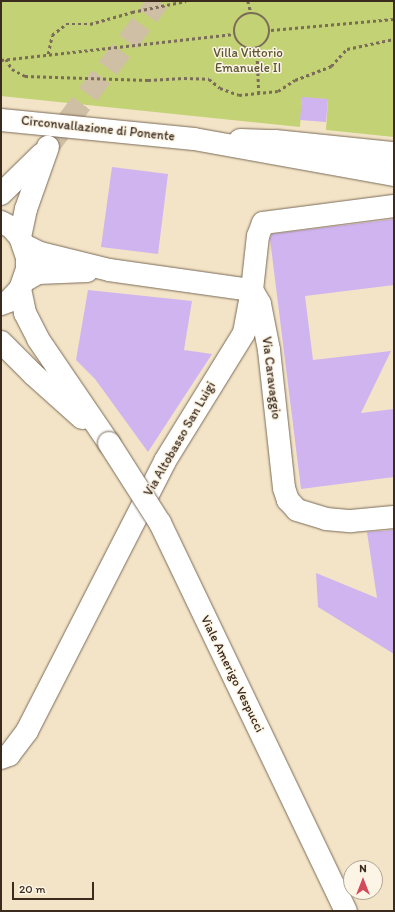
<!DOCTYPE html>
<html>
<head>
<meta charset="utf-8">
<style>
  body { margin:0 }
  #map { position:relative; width:395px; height:912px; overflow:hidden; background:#f3e4c7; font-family:Itim,sans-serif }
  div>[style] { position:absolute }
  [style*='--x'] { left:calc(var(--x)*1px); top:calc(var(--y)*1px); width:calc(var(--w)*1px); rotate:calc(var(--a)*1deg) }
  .green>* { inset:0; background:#c2d274 }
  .building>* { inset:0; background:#cfb4f0 }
  .major-tunnel>* { height:22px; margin-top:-11px; transform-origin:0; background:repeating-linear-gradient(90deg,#cebfa5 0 22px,transparent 0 33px) }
  .path>* { height:2.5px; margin-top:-1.25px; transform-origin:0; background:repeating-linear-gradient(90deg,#7b6b59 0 3px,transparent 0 6px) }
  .path>.ring { margin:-1.25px; padding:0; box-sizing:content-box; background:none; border:2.5px solid #7b6b59; border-radius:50% }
  .roads { filter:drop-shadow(0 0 1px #7b6b59) drop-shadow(0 0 1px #7b6b59) }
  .minor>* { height:22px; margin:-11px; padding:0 11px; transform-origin:11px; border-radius:11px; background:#fff }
  .major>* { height:22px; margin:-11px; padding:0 11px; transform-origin:11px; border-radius:11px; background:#fff }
  .bridges { filter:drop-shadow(0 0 1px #7b6b59) drop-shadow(0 0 1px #7b6b59) }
  .major-bridge>* { height:22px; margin:-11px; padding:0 11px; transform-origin:11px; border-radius:11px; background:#fff }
  span { translate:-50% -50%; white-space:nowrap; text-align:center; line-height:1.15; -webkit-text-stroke:3px #fcf5e5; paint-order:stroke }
  .park-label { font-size:13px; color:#5d5434 }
  .street-label { font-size:13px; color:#3b2a1e }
  .frame { position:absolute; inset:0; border:2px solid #3b2a1e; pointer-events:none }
  .north { position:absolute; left:343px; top:860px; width:40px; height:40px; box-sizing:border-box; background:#fcf5e5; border:1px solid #afa495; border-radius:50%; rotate:0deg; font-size:11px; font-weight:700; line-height:16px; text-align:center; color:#3b2a1e }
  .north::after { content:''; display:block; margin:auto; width:14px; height:18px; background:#d1495b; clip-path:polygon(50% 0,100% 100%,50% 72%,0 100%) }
  .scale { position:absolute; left:12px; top:882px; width:82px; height:18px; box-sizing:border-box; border:2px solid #3b2a1e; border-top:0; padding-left:5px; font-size:12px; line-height:14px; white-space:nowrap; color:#3b2a1e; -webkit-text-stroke:3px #fcf5e5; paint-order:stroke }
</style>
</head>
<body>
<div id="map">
  <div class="green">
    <i style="clip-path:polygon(1px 1px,394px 1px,394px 137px,326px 130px,328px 99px,302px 98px,300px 127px,1px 96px)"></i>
  </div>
  <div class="building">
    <i style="clip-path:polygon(302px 97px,328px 99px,326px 122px,300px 120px)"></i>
    <i style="clip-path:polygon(112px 167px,168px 174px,158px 254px,101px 247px)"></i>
    <i style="clip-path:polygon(394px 219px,394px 285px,305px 296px,313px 360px,391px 351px,361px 413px,394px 409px,394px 477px,301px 489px,270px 239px,272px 234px)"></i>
    <i style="clip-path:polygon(88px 290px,192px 301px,184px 350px,212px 354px,148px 452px,95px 379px,76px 360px)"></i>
    <i style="clip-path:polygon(394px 530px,394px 654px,318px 607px,316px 573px,377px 598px,367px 532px)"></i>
  </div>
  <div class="major-tunnel">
    <i style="--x:48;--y:147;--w:183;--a:-52.8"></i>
  </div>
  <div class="path">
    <i style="--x:248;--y:1;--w:12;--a:76"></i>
    <i class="ring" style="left:234px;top:13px;width:33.5px;height:33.5px"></i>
    <i style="--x:271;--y:30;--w:123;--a:-5.1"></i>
    <i style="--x:257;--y:49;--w:44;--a:87.4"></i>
    <i style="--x:48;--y:54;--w:19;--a:-78"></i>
    <i style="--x:52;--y:35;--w:18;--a:-38"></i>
    <i style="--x:66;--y:24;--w:24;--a:0"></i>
    <i style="--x:90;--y:24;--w:44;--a:-15.9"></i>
    <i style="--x:132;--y:12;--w:55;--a:-11.5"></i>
    <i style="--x:6;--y:59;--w:12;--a:59"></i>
    <i style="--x:12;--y:69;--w:15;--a:28"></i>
    <i style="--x:25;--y:76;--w:123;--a:1.9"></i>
    <i style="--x:148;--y:80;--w:36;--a:-3"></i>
    <i style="--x:184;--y:78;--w:25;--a:2"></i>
    <i style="--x:209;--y:79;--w:14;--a:39"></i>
    <i style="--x:220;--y:88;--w:20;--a:20"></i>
    <i style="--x:239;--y:95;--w:39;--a:-6"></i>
    <i style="--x:278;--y:91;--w:20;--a:-33"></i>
    <i style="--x:295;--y:80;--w:39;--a:-21"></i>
    <i style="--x:331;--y:66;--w:23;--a:-47"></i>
    <i style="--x:347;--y:49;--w:48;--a:-12"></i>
    <i style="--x:1;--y:60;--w:234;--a:-6.4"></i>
  </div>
  <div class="roads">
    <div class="minor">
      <i style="--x:240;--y:140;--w:35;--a:2"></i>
      <i style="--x:275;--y:141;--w:120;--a:5.8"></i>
      <i style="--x:24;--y:245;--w:18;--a:27"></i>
      <i style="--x:40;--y:253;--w:71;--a:13.8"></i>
      <i style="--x:109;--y:270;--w:144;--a:8"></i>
      <i style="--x:252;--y:290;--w:16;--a:60"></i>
      <i style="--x:260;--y:304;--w:47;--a:78.9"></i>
      <i style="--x:269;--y:350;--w:139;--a:83.8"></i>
      <i style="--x:284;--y:488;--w:13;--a:72"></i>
      <i style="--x:288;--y:500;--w:13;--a:48"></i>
      <i style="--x:297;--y:510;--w:30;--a:17"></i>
      <i style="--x:326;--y:519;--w:25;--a:5"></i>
      <i style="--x:351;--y:521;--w:43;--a:-5.3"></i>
      <i style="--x:24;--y:281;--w:16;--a:-30"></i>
      <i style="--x:38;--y:273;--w:49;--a:-2.3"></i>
      <i style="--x:1;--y:758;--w:9;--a:-21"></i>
      <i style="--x:9;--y:755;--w:30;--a:-53"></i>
      <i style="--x:27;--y:731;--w:303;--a:-62.9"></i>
      <i style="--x:165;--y:461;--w:150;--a:-58.3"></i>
      <i style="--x:244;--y:333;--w:44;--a:-79.5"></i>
      <i style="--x:252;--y:290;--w:54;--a:-83.7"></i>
      <i style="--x:258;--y:236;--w:14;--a:-69"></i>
      <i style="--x:263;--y:223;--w:132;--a:-7.4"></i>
    </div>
    <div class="major">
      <i style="--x:1;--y:120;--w:194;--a:5.6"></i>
      <i style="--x:194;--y:139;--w:203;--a:10.2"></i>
      <i style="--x:1;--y:194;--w:57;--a:-44.3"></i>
      <i style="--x:1;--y:222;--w:11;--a:27"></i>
      <i style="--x:11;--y:227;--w:13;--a:48"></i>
      <i style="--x:20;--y:237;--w:21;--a:71"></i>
      <i style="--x:27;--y:257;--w:12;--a:90"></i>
      <i style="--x:27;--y:269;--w:21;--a:109"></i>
      <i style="--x:20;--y:289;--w:16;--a:133"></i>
      <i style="--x:9;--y:301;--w:9;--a:159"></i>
      <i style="--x:20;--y:237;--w:29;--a:-78"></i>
      <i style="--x:26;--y:209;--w:66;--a:-70.5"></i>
      <i style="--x:20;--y:289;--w:25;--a:78"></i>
      <i style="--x:25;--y:313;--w:29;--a:63"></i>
      <i style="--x:38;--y:339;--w:126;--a:55.7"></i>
      <i style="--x:1;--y:342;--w:45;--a:45"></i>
      <i style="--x:33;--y:374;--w:66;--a:41.9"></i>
    </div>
  </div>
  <div class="bridges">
    <div class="major-bridge">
      <i style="--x:109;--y:443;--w:95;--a:57.5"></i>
      <i style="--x:160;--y:523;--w:430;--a:64.4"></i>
    </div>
  </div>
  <div class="park-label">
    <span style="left:248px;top:61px">Villa Vittorio<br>Emanuele II</span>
  </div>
  <div class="street-label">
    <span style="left:98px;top:129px;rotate:6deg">Circonvallazione di Ponente</span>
    <span style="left:271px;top:378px;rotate:83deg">Via Caravaggio</span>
    <span style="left:180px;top:439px;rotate:-60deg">Via Altobasso San Luigi</span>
    <span style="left:232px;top:674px;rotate:64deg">Viale Amerigo Vespucci</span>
  </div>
  <div class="frame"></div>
  <div class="north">N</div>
  <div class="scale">20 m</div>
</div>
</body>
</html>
